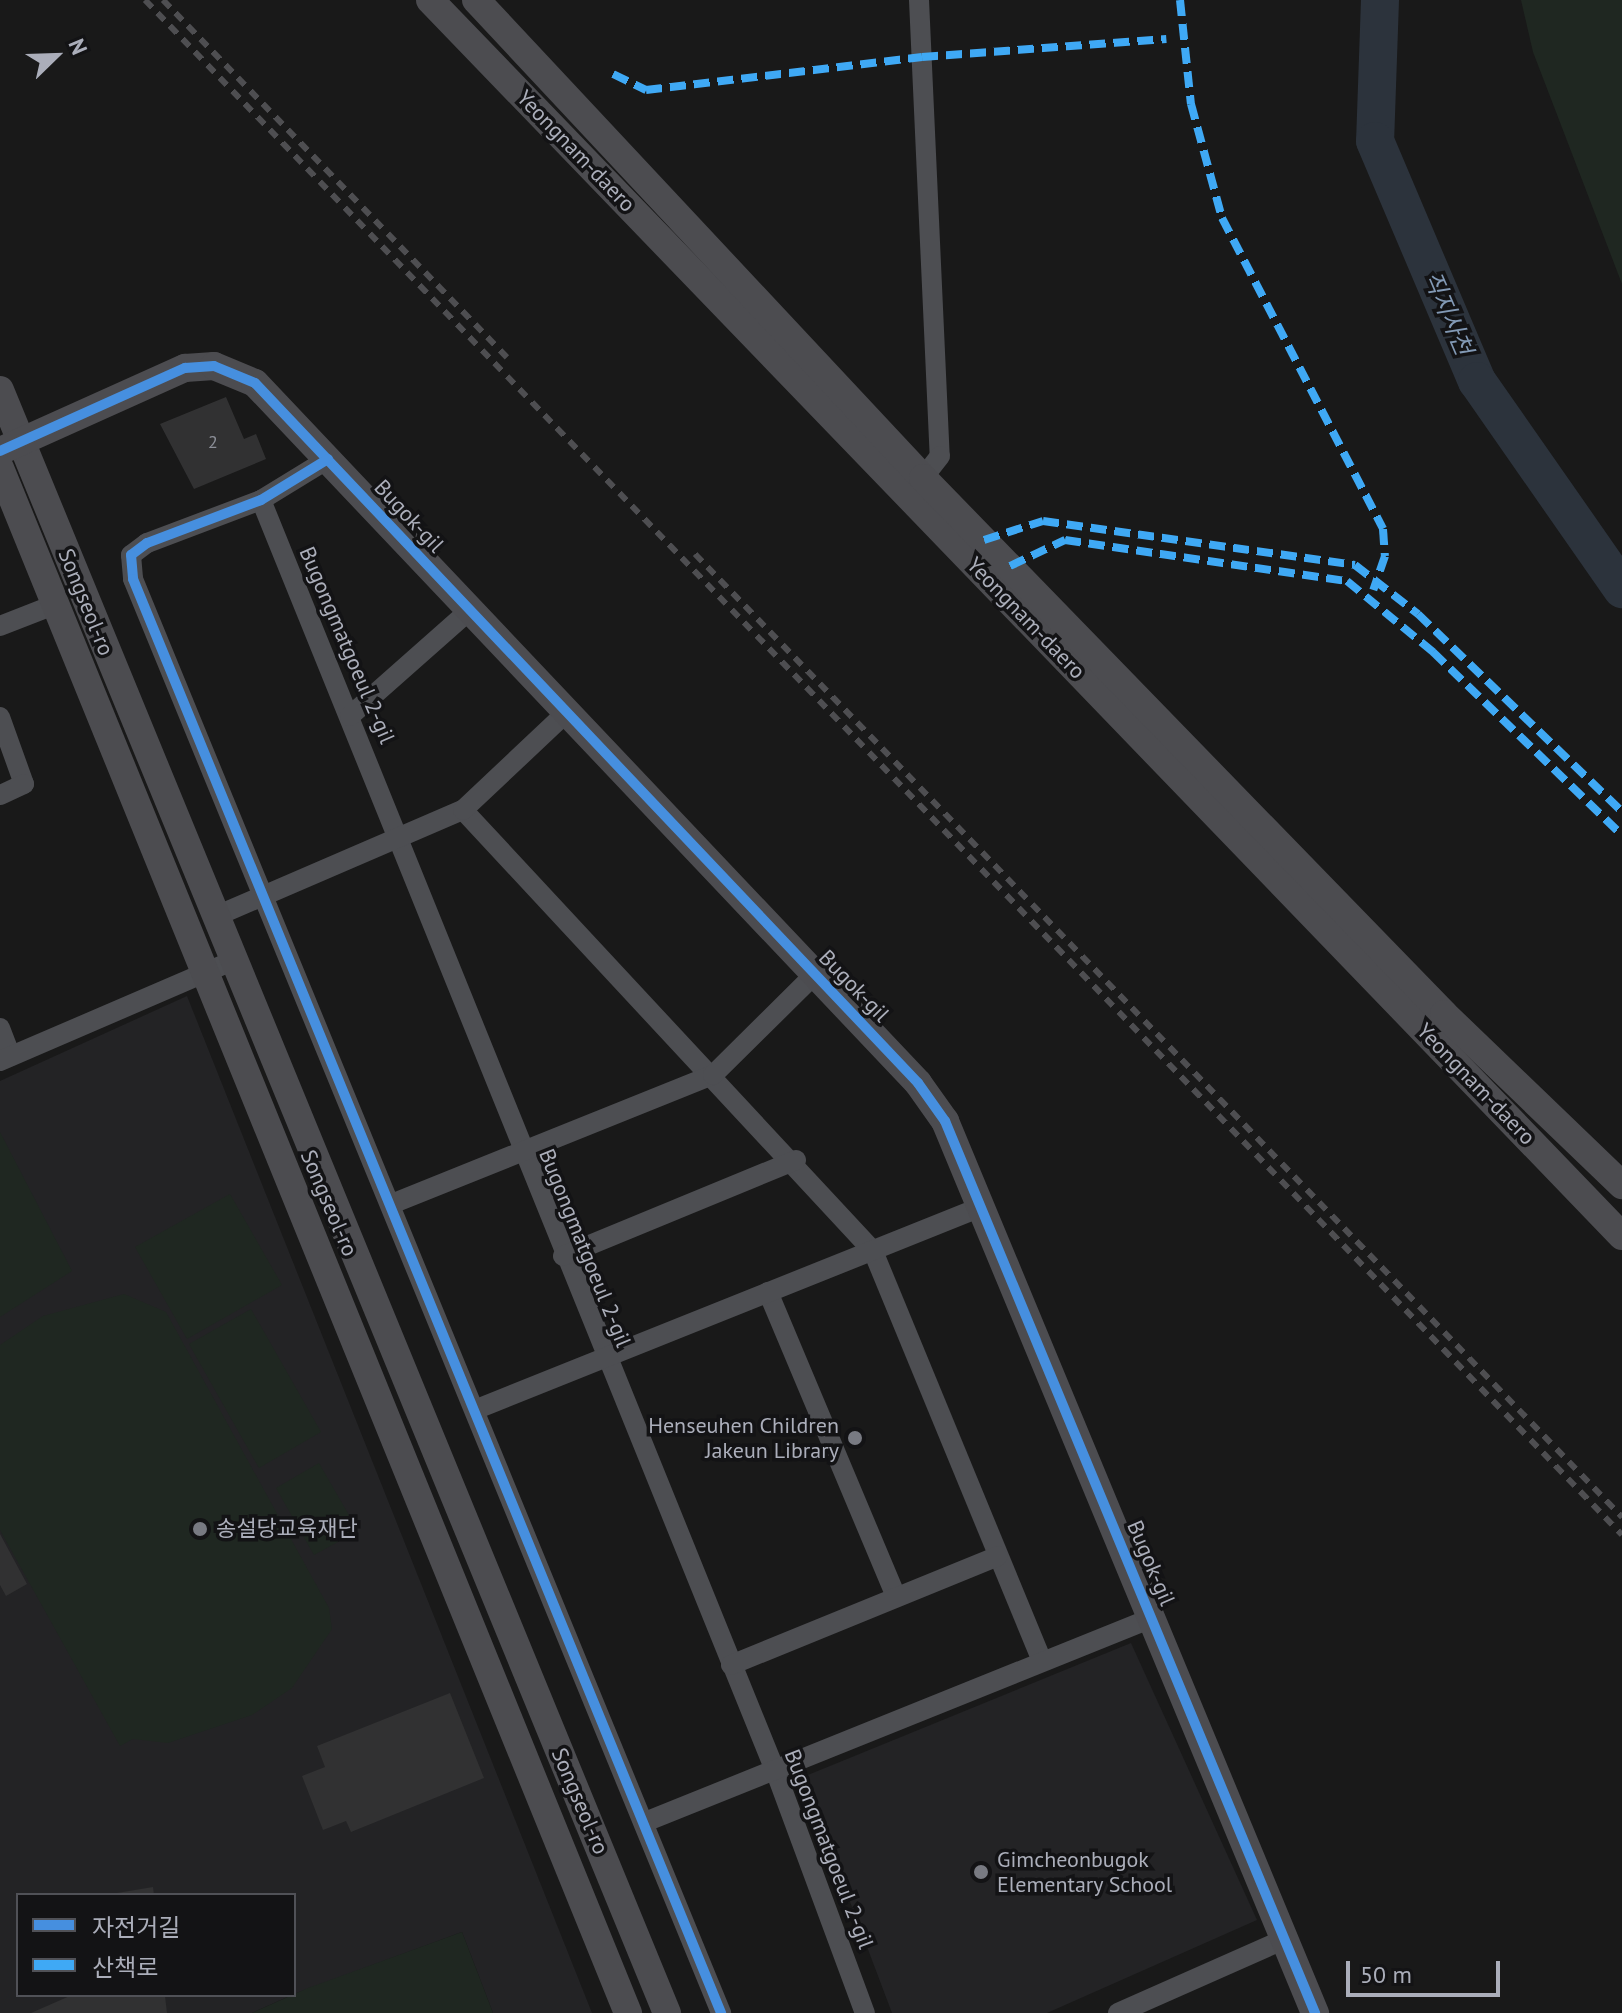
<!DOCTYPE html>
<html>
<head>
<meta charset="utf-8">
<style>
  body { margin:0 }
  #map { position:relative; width:1622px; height:2013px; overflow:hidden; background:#191919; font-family:"PT Sans","Noto Sans KR",sans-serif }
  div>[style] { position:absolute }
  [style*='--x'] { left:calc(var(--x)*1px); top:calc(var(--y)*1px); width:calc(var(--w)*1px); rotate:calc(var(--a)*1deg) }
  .built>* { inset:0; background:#232325 }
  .green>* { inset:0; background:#1f2721 }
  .river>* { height:38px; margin:-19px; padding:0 19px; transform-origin:19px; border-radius:19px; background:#2c333c }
  .building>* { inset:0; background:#313132 }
  .street>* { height:20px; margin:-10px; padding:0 10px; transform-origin:10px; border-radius:10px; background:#4d4e52 }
  .secondary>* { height:28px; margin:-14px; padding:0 14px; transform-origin:14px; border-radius:14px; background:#4c4c50 }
  .rail>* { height:6px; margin-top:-3px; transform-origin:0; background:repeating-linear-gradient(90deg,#4e4e51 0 10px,transparent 0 18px) }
  .quiet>* { height:8px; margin-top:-4px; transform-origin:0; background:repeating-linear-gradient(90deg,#3fa9f5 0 16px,transparent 0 24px) }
  .cycleway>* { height:10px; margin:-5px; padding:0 5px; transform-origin:5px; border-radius:5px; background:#468fdf }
  .dots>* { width:22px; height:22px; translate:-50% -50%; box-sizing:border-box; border:4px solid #131315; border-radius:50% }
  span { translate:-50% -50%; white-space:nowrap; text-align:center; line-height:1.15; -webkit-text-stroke:7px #131315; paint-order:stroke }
  .number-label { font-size:18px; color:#8c8f98 }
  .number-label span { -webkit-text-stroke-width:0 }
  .street-label { font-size:22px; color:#abaeba }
  .poi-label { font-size:22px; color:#abaeba }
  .right { translate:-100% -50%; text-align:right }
  .left { translate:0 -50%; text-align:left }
  .water-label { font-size:24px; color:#8299b5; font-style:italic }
  .legend { position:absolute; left:16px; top:1893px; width:280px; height:104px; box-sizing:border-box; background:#131315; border:2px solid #505157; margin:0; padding:10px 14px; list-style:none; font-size:24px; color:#abaeba }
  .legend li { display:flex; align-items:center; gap:16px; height:40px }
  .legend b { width:40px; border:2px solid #505157 }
  .north { position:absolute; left:16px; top:16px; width:80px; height:80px; -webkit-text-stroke:6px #131315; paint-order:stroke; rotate:67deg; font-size:22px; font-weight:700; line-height:32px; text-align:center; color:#abaeba }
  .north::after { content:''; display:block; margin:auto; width:28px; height:36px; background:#abaeba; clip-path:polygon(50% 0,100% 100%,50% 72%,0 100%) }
  .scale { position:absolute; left:1346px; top:1961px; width:154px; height:36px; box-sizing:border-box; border:4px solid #abaeba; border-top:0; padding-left:10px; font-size:24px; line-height:28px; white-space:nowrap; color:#abaeba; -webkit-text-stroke:6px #131315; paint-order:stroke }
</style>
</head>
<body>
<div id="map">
  <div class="built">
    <i style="clip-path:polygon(187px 996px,592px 2013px,493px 2013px,462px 1932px,294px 1994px,294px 1895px,18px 1895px,18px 1995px,292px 1995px,252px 2013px,0 2013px,0 1081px)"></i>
    <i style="clip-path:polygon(1131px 1643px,1257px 1920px,1047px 2013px,892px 2013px,803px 1777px)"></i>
  </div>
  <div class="green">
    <i style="clip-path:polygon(1521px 0,1622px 0,1622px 284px,1533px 52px)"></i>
    <i style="clip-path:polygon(0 1132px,72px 1271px,0 1317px)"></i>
    <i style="clip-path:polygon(230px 1194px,282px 1285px,187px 1339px,135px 1247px)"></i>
    <i style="clip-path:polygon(124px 1294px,166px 1312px,329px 1608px,332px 1629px,292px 1688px,252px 1715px,168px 1743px,133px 1739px,120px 1746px,0 1530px,0 1345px,43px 1316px)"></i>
    <i style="clip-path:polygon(251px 1309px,321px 1432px,259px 1468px,189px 1344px)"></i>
    <i style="clip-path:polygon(319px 1463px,358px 1531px,314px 1555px,276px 1488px)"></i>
    <i style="clip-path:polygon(462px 1932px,493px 2013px,252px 2013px,308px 1988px)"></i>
  </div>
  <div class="river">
    <i style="--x:1380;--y:0;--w:141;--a:92"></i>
    <i style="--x:1375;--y:141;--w:261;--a:67"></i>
    <i style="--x:1477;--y:381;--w:254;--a:55.1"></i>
  </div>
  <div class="building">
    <i style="clip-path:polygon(226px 397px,244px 439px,256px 434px,266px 459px,194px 489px,160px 424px)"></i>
    <i style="clip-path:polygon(0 1534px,27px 1584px,6px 1596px,0 1585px)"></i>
    <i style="clip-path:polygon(450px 1693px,484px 1778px,351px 1832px,346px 1821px,323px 1830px,302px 1776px,325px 1767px,317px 1746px)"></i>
    <i style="clip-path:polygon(153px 1887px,154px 1895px,117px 1895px,117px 1893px)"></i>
    <i style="clip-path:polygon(72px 1995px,165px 1996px,167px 2013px,31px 2013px)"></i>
  </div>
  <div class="street">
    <i style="--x:919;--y:0;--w:456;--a:87.4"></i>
    <i style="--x:940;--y:456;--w:28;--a:128"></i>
    <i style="--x:328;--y:459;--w:79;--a:148.5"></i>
    <i style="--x:261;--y:500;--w:122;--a:159.3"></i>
    <i style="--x:147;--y:543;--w:20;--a:143"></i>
    <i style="--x:131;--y:555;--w:24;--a:85"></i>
    <i style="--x:133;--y:579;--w:1550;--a:67.7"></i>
    <i style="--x:261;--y:500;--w:1370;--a:67.97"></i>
    <i style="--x:775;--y:1770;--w:259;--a:69.7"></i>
    <i style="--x:0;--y:626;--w:58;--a:-21.3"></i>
    <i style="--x:350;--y:716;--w:160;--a:-41.5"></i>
    <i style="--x:0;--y:717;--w:71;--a:70.3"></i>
    <i style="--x:24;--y:784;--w:26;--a:155"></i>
    <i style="--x:463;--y:810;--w:602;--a:47.09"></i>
    <i style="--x:873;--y:1251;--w:444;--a:67.6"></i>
    <i style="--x:214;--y:917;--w:271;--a:-23.3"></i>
    <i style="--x:463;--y:810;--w:141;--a:-43.3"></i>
    <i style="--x:0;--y:1028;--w:30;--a:69"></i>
    <i style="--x:0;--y:1061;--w:253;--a:-23.3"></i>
    <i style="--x:394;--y:1203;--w:344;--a:-21.9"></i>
    <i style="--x:713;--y:1075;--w:144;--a:-44.7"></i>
    <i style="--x:563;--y:1256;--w:252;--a:-22.4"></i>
    <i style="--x:768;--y:1292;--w:331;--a:67.2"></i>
    <i style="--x:477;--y:1409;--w:543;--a:-21.84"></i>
    <i style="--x:731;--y:1665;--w:288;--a:-22.2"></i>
    <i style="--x:645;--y:1822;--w:547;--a:-21.92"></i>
    <i style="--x:1118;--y:2013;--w:183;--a:-23.9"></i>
  </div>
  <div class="secondary">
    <i style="--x:430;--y:0;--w:1717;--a:46.04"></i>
    <i style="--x:476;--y:0;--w:654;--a:46.92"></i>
    <i style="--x:923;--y:478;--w:747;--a:45.81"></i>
    <i style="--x:1444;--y:1014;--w:247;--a:43.9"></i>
    <i style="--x:0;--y:390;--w:1755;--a:67.66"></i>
    <i style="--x:0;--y:451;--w:203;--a:-24.2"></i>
    <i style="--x:185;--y:368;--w:29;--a:-4"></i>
    <i style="--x:214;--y:366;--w:44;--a:22.5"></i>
    <i style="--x:255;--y:383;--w:964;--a:46.55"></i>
    <i style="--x:918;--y:1083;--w:47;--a:54.6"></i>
    <i style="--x:945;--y:1121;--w:966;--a:67.47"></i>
    <i style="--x:0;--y:468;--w:1668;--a:67.88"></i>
  </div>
  <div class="rail">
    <i style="--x:145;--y:0;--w:2130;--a:46.1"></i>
    <i style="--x:163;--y:0;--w:496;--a:46.1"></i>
    <i style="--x:695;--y:554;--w:1337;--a:46.09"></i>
  </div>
  <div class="quiet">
    <i style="--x:1180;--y:0;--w:105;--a:84"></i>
    <i style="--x:1191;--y:104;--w:118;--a:74.8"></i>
    <i style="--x:1222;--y:218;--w:350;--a:62.6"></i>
    <i style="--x:1383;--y:529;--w:27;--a:86"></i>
    <i style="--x:1385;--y:556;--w:36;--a:109"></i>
    <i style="--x:613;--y:74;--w:37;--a:26"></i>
    <i style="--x:646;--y:90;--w:278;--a:-6.8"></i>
    <i style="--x:922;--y:57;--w:245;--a:-4.2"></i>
    <i style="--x:984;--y:540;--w:62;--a:-17.9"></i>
    <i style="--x:1043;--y:521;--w:315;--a:8"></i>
    <i style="--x:1355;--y:565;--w:80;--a:37.9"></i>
    <i style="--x:1418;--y:614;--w:284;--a:44.1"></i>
    <i style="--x:1010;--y:566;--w:61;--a:-25.3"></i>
    <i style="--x:1065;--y:540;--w:285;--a:8.3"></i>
    <i style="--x:1347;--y:581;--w:112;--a:39.5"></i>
    <i style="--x:1433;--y:652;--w:263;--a:44.1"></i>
  </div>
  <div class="cycleway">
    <i style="--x:0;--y:451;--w:203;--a:-24.2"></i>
    <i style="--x:185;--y:368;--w:29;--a:-4"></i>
    <i style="--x:214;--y:366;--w:44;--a:22.5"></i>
    <i style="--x:255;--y:383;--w:964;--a:46.55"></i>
    <i style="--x:918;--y:1083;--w:47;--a:54.6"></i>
    <i style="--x:945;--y:1121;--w:966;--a:67.47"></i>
    <i style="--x:328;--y:459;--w:79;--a:148.5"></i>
    <i style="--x:261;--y:500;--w:122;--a:159.3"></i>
    <i style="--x:147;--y:543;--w:20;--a:143"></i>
    <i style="--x:131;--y:555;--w:24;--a:85"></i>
    <i style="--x:133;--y:579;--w:1550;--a:67.7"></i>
  </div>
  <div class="dots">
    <i style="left:855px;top:1438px;background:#787a82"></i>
    <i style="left:200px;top:1529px;background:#787a82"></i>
    <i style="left:981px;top:1872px;background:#787a82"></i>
  </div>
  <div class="number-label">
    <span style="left:213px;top:442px">2</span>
  </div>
  <div class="street-label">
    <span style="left:576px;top:151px;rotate:46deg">Yeongnam-daero</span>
    <span style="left:409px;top:516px;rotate:47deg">Bugok-gil</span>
    <span style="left:86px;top:602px;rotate:68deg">Songseol-ro</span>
    <span style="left:1026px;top:618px;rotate:46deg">Yeongnam-daero</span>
    <span style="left:347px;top:645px;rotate:67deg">Bugongmatgoeul 2-gil</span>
    <span style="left:854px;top:986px;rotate:46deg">Bugok-gil</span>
    <span style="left:1476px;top:1084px;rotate:46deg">Yeongnam-daero</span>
    <span style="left:329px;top:1203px;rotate:67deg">Songseol-ro</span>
    <span style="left:585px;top:1248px;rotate:68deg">Bugongmatgoeul 2-gil</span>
    <span style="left:1151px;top:1563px;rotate:67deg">Bugok-gil</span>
    <span style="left:580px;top:1801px;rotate:67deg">Songseol-ro</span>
    <span style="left:829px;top:1849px;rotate:69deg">Bugongmatgoeul 2-gil</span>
  </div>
  <div class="poi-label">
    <span class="right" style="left:839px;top:1438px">Henseuhen Children<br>Jakeun Library</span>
    <span class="left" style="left:216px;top:1529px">송설당교육재단</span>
    <span class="left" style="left:997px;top:1872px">Gimcheonbugok<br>Elementary School</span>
  </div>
  <div class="water-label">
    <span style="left:1448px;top:313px;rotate:67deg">직지사천</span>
  </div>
  <ul class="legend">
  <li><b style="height:10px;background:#468fdf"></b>자전거길</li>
  <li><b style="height:10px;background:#3fa9f5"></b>산책로</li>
  </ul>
  <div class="north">N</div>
  <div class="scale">50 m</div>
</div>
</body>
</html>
